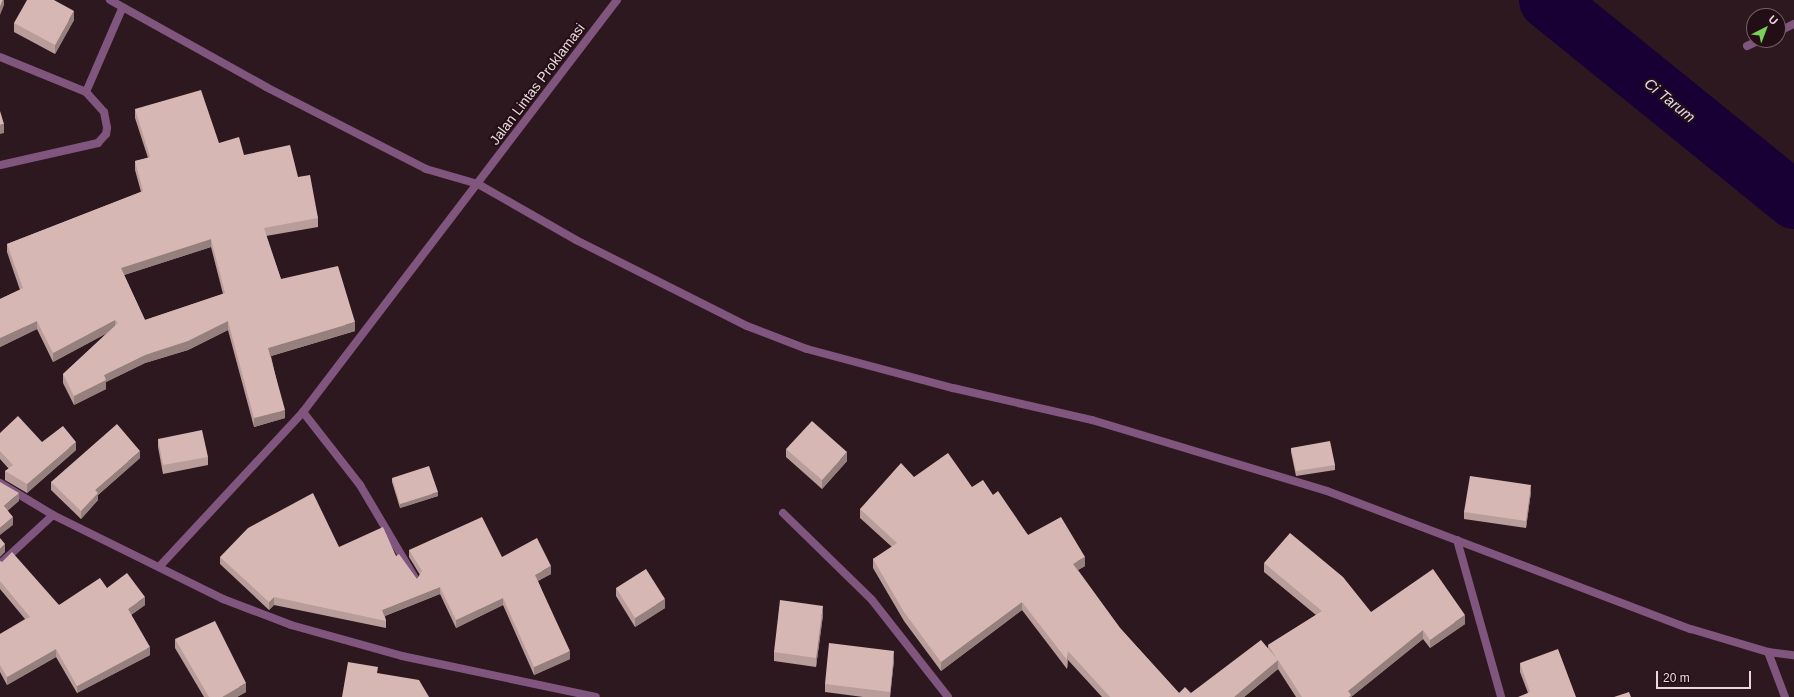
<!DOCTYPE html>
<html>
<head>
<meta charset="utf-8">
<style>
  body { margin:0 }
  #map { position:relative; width:1794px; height:697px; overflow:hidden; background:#2d181f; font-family:Helvetica,sans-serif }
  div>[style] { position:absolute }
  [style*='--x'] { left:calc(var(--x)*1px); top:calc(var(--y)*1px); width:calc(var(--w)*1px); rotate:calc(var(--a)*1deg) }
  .river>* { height:57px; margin:-28.5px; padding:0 28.5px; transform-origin:28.5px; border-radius:28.5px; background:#190034 }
  .service>* { height:8px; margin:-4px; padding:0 4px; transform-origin:4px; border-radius:4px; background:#80557e }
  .minor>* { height:8px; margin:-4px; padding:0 4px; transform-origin:4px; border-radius:4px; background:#80557e }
  .tertiary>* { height:8px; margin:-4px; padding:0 4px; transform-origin:4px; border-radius:4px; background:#80557e }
  .wall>* { inset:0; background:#b89d9b }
  .shaded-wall>* { inset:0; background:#96807e }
  .building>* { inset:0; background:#d6b7b4 }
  span { translate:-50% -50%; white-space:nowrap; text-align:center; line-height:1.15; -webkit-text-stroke:4px #230e16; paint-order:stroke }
  .street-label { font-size:14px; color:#e8d9dd }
  .water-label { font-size:15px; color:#e2dcf2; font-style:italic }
  .north { position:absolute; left:1746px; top:8px; width:40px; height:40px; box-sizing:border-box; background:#230e16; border:1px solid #725f66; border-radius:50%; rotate:42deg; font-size:11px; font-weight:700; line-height:16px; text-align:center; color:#e8d9dd }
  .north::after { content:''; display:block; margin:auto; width:14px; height:18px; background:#7ad157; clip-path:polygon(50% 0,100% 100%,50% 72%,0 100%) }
  .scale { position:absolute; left:1656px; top:671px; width:95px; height:18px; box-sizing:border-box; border:2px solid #e8d9dd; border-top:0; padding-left:5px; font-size:12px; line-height:14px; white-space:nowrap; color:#e8d9dd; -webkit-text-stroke:3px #230e16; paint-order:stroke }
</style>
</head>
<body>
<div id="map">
  <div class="river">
    <i style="--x:1547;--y:0;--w:318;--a:39"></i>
  </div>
  <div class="service">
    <i style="--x:1778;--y:32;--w:18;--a:-27"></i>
    <i style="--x:1747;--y:46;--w:14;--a:-25"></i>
  </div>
  <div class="minor">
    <i style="--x:110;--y:0;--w:179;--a:29.1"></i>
    <i style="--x:266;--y:87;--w:180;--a:27.1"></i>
    <i style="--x:426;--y:169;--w:54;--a:16.1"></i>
    <i style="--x:478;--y:184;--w:113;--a:29.7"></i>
    <i style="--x:576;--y:240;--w:191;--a:26.7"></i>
    <i style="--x:747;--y:326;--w:64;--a:21"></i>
    <i style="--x:807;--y:349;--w:151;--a:15"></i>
    <i style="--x:953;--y:388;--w:143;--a:13"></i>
    <i style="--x:1092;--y:420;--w:245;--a:16.8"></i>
    <i style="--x:1327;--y:491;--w:389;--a:20.8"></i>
    <i style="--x:1691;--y:629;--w:80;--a:16.6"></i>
    <i style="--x:1768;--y:652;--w:26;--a:7"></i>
    <i style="--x:0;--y:57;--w:93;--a:22.1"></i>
    <i style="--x:86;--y:92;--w:27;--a:48"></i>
    <i style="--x:104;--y:112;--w:16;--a:79"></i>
    <i style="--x:107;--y:128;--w:6;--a:99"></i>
    <i style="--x:106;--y:134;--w:12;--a:132"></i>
    <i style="--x:98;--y:143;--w:100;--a:167.3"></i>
    <i style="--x:86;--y:92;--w:90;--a:-66.6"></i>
    <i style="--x:303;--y:412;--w:93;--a:52"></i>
    <i style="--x:360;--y:485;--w:108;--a:59.4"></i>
    <i style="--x:783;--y:513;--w:124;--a:44.3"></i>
    <i style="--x:872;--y:600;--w:123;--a:51.9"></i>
    <i style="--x:1457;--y:540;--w:163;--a:74.3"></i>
    <i style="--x:0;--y:564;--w:72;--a:-42.8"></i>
    <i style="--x:159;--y:567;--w:212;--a:-47.1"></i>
    <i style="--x:303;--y:412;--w:518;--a:-52.69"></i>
    <i style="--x:1768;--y:652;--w:48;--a:69.3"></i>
  </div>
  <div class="tertiary">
    <i style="--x:0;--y:483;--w:62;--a:31.1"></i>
    <i style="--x:53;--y:515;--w:190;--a:26.3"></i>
    <i style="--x:223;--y:599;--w:73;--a:20.9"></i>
    <i style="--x:291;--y:625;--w:115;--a:15.6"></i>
    <i style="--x:402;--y:656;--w:198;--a:11.9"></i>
  </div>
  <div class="wall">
    <i style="clip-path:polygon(74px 20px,55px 54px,14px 32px,14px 23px)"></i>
    <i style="clip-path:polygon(evenodd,135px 109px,219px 143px,244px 155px,298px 177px,318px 218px,318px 227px,266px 236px,281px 279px,355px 331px,271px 356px,285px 418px,254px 427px,228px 330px,188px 350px,145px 363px,106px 382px,106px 389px,74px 405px,63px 383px,63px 374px,107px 333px,53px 362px,37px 329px,0 347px,0 299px,20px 290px,7px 252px,7px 244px,141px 192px,135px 170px,135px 161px,148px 158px,135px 118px,135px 109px,211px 247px,223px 294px,145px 320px,124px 275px,211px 247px)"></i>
    <i style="clip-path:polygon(0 433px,42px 442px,76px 450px,27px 493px,5px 480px,5px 471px,9px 469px,0 459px)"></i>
    <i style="clip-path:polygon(158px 439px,208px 457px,208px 465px,163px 474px,158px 447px)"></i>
    <i style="clip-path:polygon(1291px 448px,1335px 465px,1335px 470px,1296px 476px,1291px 452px)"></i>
    <i style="clip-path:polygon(786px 449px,847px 461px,822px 489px,786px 457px)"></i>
    <i style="clip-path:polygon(140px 458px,98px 495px,98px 500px,81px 519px,51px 490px,51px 482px)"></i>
    <i style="clip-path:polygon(914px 477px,972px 487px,993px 495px,1028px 535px,1085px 566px,1078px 570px,1120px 628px,1179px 693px,1191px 693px,1268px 648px,1268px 645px,1316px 615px,1264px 572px,1264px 563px,1371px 612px,1465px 624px,1430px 648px,1423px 639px,1351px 697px,1296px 697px,1278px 669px,1244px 697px,1102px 697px,1068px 660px,1067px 669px,1022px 610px,941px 671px,904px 621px,873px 568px,873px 559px,892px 547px,860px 518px,860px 509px)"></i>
    <i style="clip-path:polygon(392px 478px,438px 496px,400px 508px,392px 482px)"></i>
    <i style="clip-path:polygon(1531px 492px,1526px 528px,1464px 519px,1464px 512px)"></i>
    <i style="clip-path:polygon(339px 547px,396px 556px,417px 579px,420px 575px,409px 557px,409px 550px,502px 557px,551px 574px,538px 581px,570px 659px,534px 675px,503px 605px,456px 628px,440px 594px,385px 616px,386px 621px,386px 628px,274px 605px,269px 610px,220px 564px,220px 557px)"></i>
    <i style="clip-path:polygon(0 561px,59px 605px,107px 588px,145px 605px,131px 615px,150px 655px,77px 693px,56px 657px,7px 685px,0 672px,0 634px,25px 619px,0 589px)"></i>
    <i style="clip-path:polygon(616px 588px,665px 608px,635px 627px,616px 596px)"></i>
    <i style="clip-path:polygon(823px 615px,816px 667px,774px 661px,774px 652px)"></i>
    <i style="clip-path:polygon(175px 639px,246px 692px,237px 697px,204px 697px,175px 648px)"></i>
    <i style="clip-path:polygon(894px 660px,890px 697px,863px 697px,825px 692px,825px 684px)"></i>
    <i style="clip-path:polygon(1520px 663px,1576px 697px,1528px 693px,1520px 672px)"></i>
  </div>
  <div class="shaded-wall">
    <i style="clip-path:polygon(3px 0,4px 0,4px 5px,0 15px,0 7px)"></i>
    <i style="clip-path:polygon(74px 11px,74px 20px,55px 54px,55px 45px)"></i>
    <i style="clip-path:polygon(4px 124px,4px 133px,0 134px,0 125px)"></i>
    <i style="clip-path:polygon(211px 239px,211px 247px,121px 276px,121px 268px)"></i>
    <i style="clip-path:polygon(115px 320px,115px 329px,53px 362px,53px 353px)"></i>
    <i style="clip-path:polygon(37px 321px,37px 329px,0 347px,0 338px)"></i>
    <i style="clip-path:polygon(228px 321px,228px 330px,188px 350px,145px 363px,106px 382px,106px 389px,74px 405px,74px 396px,104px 375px,145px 355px)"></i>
    <i style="clip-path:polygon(355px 322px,355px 331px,268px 357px,268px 348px)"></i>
    <i style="clip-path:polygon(285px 410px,285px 418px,254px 427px,254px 418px)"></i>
    <i style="clip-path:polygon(76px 442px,76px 450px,27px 493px,27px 484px)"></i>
    <i style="clip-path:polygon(140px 451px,140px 458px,98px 495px,98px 500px,81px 519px,81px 511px,95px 490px)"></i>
    <i style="clip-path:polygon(847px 452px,847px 461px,822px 489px,822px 480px)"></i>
    <i style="clip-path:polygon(1531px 485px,1531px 492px,1526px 528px,1526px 521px)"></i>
    <i style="clip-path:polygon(438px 492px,438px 496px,400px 508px,400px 504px)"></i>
    <i style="clip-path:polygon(19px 493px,19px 501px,4px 514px,4px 506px)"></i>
    <i style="clip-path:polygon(13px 517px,13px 525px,0 535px,0 528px)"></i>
    <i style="clip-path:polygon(5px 544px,5px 552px,0 557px,0 549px)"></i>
    <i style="clip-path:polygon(1085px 557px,1085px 566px,1073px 573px,1073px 564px)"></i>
    <i style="clip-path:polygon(551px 566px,551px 574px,535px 582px,535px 575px)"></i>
    <i style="clip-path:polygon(440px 587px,440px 594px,382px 617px,382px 610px)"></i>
    <i style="clip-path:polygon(145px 597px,145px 605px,128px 617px,128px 609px)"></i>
    <i style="clip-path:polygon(274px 597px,274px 605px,269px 610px,269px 602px)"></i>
    <i style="clip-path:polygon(503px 598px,503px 605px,456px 628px,456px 620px)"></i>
    <i style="clip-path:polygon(665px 599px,665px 608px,635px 627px,635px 618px)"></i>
    <i style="clip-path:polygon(1022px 602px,1022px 610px,941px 671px,941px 662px)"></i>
    <i style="clip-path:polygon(823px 606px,823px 615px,816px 667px,816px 658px)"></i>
    <i style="clip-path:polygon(1465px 615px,1465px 624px,1430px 648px,1430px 640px)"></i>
    <i style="clip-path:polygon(1423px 630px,1423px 639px,1351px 697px,1348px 697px,1348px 691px)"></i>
    <i style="clip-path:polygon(150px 647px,150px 655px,77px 693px,77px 686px)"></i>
    <i style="clip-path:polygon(56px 649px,56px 657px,7px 685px,7px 677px)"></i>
    <i style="clip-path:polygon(570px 651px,570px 659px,534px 675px,534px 667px)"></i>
    <i style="clip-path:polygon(894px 651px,894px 660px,890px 697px,890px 692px)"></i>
    <i style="clip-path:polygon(1068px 651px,1068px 660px,1067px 669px,1067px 660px)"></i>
    <i style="clip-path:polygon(1278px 660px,1278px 669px,1244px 697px,1234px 697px)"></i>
    <i style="clip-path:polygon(246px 683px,246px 692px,237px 697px,222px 697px)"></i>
  </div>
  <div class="building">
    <i style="clip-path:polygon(0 0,3px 0,0 7px)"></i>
    <i style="clip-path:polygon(27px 0,54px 0,74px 11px,55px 45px,14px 23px)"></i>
    <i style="clip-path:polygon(evenodd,201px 90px,219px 143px,239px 137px,244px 155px,290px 145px,298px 177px,310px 175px,318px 218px,264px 228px,281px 279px,338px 266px,355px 322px,268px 348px,285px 410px,254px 418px,228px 321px,188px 341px,145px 355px,104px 375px,106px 380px,74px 396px,63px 374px,118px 323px,115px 320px,53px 353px,37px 321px,0 338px,0 299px,23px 288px,7px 244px,143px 191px,135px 161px,150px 157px,135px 109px,201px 90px,211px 239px,225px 293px,145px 320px,121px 268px,211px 239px)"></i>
    <i style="clip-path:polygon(0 111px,4px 124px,0 125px)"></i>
    <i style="clip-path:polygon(18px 416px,42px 442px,63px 426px,76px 442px,27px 484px,5px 471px,13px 465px,0 451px,0 433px)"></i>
    <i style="clip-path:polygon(812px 421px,847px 452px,822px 480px,786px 449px)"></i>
    <i style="clip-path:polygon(117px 424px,140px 451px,95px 490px,98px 493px,81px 511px,51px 482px)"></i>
    <i style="clip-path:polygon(202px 430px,208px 457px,163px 465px,158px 439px)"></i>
    <i style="clip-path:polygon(1330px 441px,1335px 465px,1296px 471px,1291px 448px)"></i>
    <i style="clip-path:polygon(948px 453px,972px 487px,983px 480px,993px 495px,998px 491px,1028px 535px,1061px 517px,1085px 557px,1073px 564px,1120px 628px,1179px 693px,1185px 687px,1191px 693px,1261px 640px,1277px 659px,1268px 645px,1322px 611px,1264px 563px,1290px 533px,1343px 577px,1371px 612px,1433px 569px,1465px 615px,1430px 640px,1423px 630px,1348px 691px,1351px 695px,1349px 697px,1302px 697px,1278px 660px,1234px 697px,1110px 697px,1068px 651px,1067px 660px,1022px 602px,941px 662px,904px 612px,873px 559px,897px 543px,860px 509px,901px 463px,914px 477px)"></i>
    <i style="clip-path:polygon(429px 466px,438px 492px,400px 504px,392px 478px)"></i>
    <i style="clip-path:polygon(1470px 476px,1531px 485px,1526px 521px,1464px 512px)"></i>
    <i style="clip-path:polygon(0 482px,19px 493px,4px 506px,13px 517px,0 528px)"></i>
    <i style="clip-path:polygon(313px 493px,339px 547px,383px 527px,396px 556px,399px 554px,417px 579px,422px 571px,409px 550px,482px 517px,502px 557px,537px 538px,551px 566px,535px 575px,570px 651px,534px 667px,503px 598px,456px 620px,440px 587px,382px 610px,386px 621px,274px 597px,269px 602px,220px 557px,248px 528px)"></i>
    <i style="clip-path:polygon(0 538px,5px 544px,0 549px)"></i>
    <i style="clip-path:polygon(12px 552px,59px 605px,100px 578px,107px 588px,127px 573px,145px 597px,128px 609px,150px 647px,77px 686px,56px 649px,7px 677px,0 665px,0 634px,30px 617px,0 581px,0 561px,2px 562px)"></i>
    <i style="clip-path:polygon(646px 569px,665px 599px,635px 618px,616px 588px)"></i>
    <i style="clip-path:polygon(780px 600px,823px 606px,816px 658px,774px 652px)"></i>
    <i style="clip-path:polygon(215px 621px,246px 683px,222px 697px,209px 697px,175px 639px)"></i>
    <i style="clip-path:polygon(829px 643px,894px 651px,890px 692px,825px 684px)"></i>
    <i style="clip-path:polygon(1558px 649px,1576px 697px,1518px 697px,1530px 692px,1520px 663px)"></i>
    <i style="clip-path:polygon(348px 662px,378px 667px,377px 673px,419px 680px,429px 697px,342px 697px)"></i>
    <i style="clip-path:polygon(1629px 692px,1631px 697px,1614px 697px)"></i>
  </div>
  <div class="street-label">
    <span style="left:537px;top:84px;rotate:-53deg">Jalan Lintas Proklamasi</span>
  </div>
  <div class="water-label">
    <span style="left:1670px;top:100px;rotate:39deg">Ci Tarum</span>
  </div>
  <div class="north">U</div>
  <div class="scale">20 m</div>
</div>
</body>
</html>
